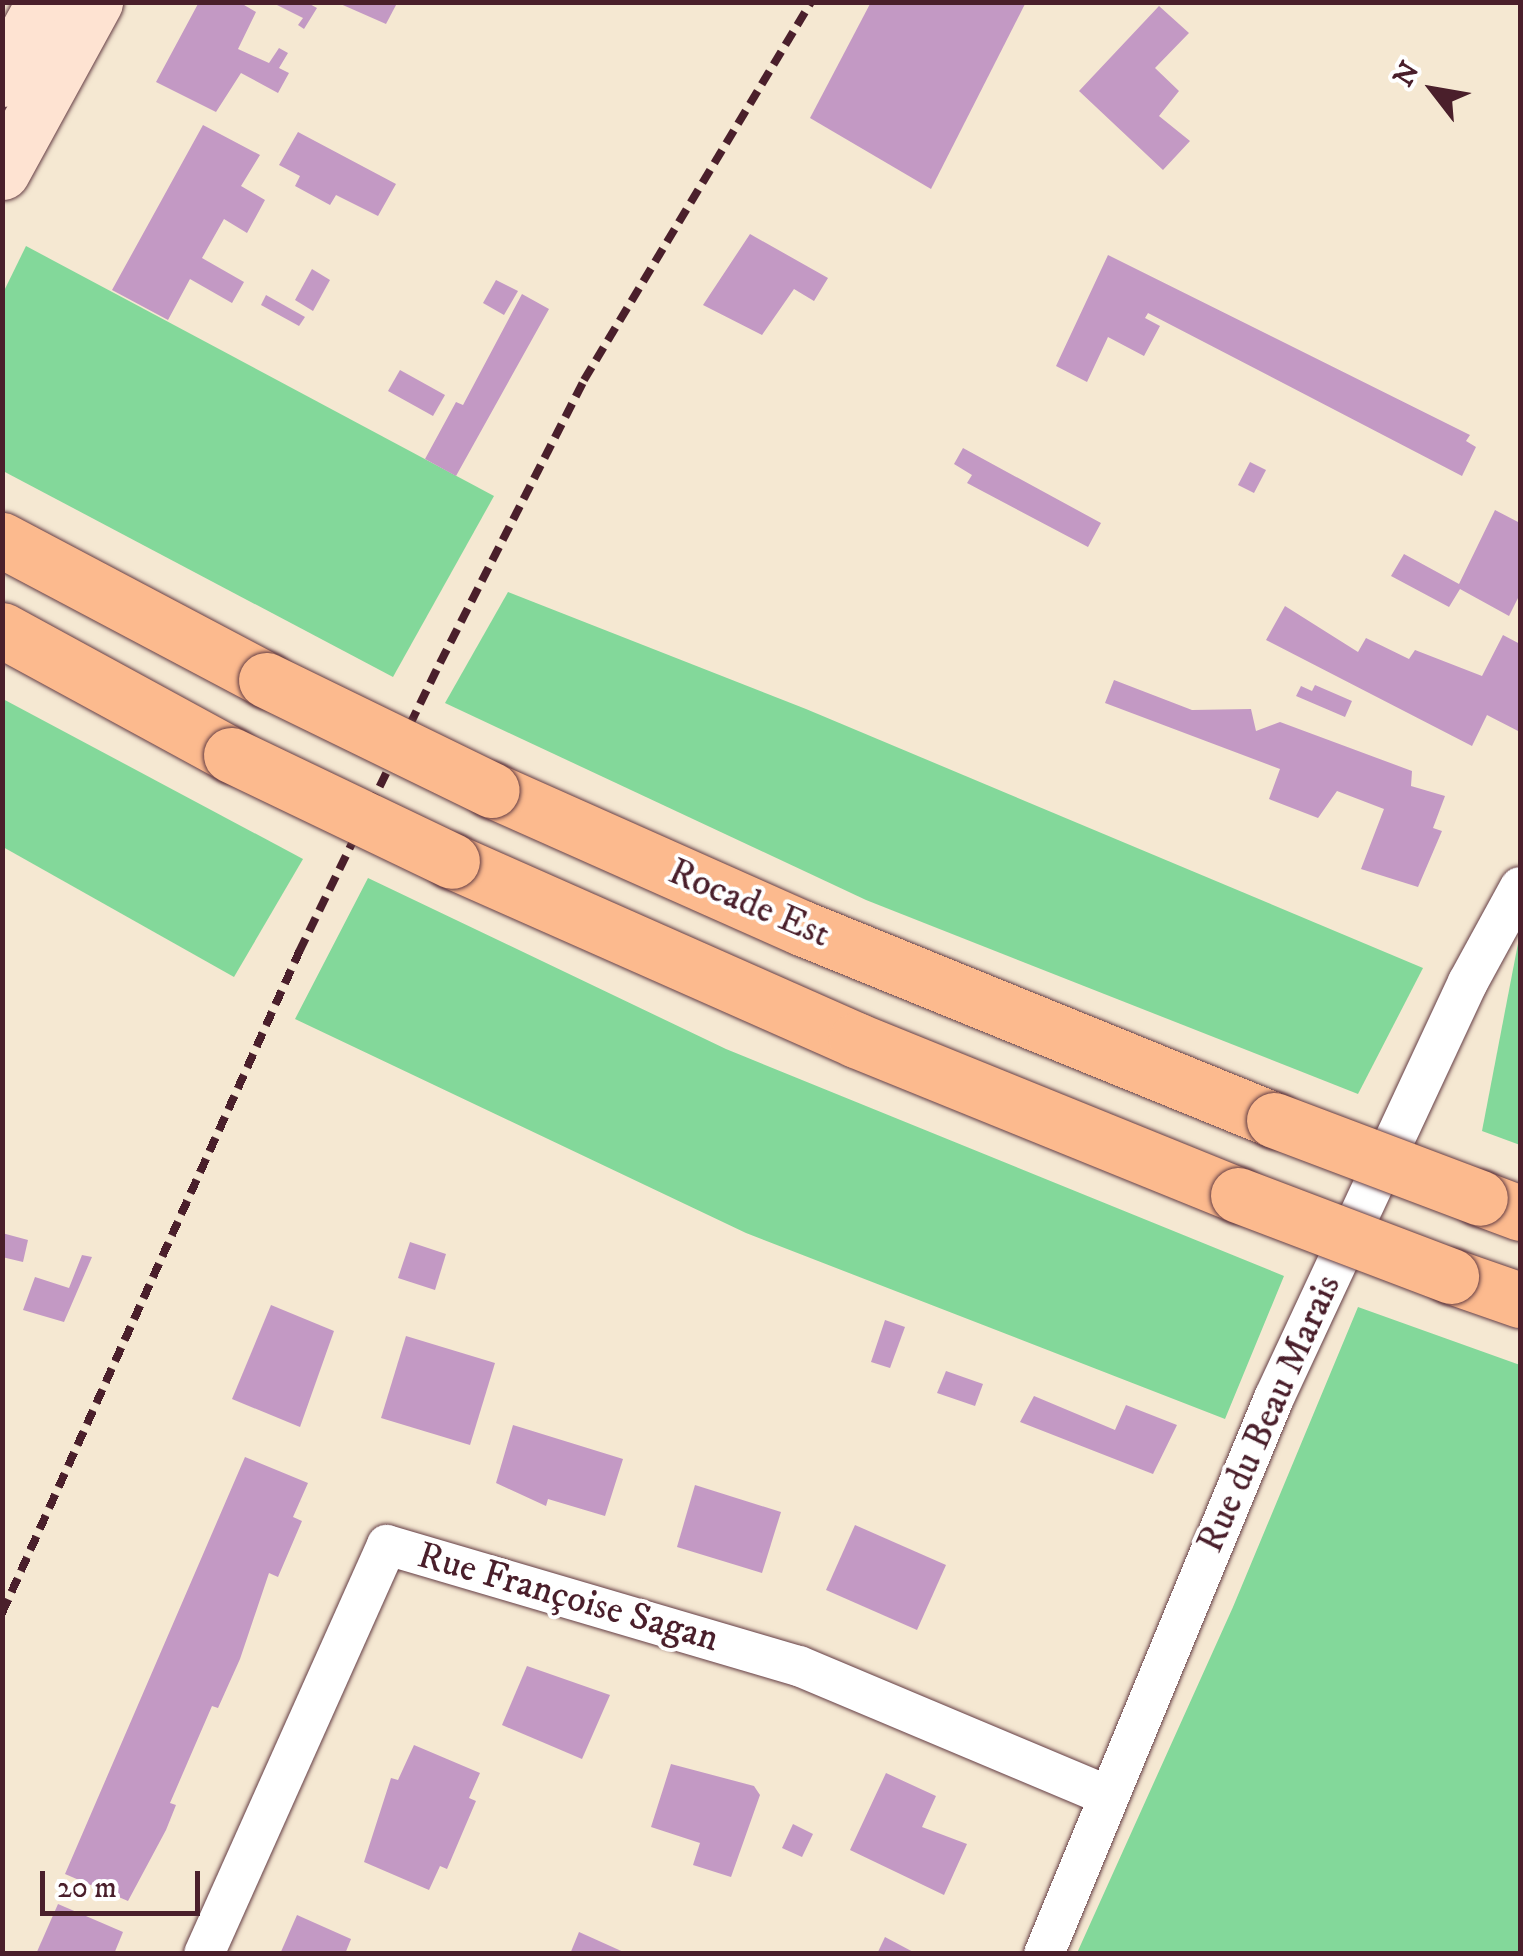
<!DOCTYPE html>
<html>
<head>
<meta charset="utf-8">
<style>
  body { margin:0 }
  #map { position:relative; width:1523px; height:1956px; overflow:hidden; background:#f5e8d2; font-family:"IM FELL DW Pica",serif }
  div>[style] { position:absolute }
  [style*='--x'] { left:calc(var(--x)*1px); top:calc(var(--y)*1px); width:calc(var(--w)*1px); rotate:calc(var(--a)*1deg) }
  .green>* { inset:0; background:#83d89a }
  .building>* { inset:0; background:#c399c4 }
  .roads { filter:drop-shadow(0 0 2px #643d44) drop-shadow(0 0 2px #643d44) }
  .minor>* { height:40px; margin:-20px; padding:0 20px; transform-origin:20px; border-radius:20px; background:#fff }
  .secondary>* { height:55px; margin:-27.5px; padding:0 27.5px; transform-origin:27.5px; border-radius:27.5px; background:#fee3d2 }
  .motorway>* { height:55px; margin:-27.5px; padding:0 27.5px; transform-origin:27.5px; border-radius:27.5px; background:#fcba8e }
  .rail>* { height:8px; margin-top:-4px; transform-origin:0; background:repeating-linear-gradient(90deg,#4a1f2b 0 15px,transparent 0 23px) }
  .bridges { filter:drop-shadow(0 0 2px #643d44) drop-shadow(0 0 2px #643d44) }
  .motorway-bridge>* { height:55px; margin:-27.5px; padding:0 27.5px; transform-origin:27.5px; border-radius:27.5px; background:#fcba8e }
  span { translate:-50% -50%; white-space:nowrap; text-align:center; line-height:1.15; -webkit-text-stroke:8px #fff; paint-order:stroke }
  .street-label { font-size:38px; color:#4a1f2b }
  .frame { position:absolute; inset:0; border:5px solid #4a1f2b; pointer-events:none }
  .north { position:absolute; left:1383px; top:40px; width:100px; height:100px; -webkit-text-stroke:8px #fff; paint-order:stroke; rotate:301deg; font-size:28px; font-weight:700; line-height:40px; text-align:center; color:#4a1f2b }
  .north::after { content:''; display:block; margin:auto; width:35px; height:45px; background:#4a1f2b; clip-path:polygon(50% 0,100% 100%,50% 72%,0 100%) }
  .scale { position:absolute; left:40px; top:1871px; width:160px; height:45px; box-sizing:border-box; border:5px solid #4a1f2b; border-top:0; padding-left:12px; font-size:30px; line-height:35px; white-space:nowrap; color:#4a1f2b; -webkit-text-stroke:8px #fff; paint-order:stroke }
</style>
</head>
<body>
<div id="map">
  <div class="green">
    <i style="clip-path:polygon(26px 246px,494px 496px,393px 677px,3px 471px,2px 295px)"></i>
    <i style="clip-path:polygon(508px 592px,806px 709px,1423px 968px,1358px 1094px,866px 900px,445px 703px)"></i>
    <i style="clip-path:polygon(3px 699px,303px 859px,234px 977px,3px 847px)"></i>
    <i style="clip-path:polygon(368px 878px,726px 1049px,1284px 1276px,1225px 1419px,746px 1233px,295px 1019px)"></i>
    <i style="clip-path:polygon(1520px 933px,1520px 1145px,1482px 1131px)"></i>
    <i style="clip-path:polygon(1358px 1307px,1520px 1365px,1520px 1953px,1077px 1953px,1233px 1607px)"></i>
  </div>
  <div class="building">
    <i style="clip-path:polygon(199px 2px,239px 2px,256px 12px,238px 49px,269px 63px,279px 48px,288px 53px,279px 68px,289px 73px,278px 93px,241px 73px,216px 112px,156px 82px)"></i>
    <i style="clip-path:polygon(271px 2px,306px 2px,317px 8px,304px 29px,298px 25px,303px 18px)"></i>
    <i style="clip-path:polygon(336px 2px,391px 2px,396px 5px,386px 24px)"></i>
    <i style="clip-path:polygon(871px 2px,1026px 2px,931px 189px,810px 118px)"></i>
    <i style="clip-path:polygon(1159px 6px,1189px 33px,1155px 68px,1179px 91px,1159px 116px,1190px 141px,1163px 170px,1079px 91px)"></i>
    <i style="clip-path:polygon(203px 125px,260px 155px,241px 186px,265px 200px,247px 233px,224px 219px,202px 258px,244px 282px,232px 303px,190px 279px,168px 320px,112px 290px)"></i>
    <i style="clip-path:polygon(298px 132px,396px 184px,378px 216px,336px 195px,330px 205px,295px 186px,300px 176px,279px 165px)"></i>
    <i style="clip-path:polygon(750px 234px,828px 278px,814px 301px,794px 289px,762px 335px,703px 305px)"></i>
    <i style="clip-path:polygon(1108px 255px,1470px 435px,1466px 441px,1476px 447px,1462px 476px,1148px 313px,1145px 318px,1160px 326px,1144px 356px,1108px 337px,1087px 382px,1056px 366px)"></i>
    <i style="clip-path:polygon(312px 269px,330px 280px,313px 311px,295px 300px)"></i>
    <i style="clip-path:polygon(496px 280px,518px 291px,504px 315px,483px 303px)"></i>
    <i style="clip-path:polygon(522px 294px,549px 309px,456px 476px,425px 459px,456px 402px,463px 405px)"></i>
    <i style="clip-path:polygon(266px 295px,305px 317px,299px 326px,261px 305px)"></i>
    <i style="clip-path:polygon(400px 370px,445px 395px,433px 416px,388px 391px)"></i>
    <i style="clip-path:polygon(963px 448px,1101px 523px,1088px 547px,967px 483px,972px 475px,954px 464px)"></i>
    <i style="clip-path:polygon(1250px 462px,1266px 470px,1254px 493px,1238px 485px)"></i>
    <i style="clip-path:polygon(1495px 510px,1520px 523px,1520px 594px,1509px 616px,1460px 589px,1449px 607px,1391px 576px,1404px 554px,1459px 584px)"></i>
    <i style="clip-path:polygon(1285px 606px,1358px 652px,1366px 638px,1409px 659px,1415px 650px,1482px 676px,1503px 635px,1520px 644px,1520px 732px,1487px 715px,1472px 746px,1266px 640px)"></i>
    <i style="clip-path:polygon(1114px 680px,1192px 710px,1251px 709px,1256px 731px,1280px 722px,1412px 771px,1411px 786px,1445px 796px,1433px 828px,1442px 831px,1418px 887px,1361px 869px,1384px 809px,1337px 791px,1318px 818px,1269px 799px,1280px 769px,1105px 703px)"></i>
    <i style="clip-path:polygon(1315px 685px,1352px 701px,1345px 717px,1296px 696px,1301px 686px,1312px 691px)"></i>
    <i style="clip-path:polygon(2px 1233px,28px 1240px,23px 1262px,2px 1257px)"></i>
    <i style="clip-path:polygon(410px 1242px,446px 1254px,435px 1290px,398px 1278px)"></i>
    <i style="clip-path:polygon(82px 1255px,92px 1257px,64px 1322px,23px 1310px,35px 1277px,69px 1288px)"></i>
    <i style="clip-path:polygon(271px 1305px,334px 1331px,300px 1427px,232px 1399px)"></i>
    <i style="clip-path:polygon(885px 1320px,905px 1327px,890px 1368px,871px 1362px)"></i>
    <i style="clip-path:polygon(406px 1336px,495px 1363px,470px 1445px,381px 1418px)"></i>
    <i style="clip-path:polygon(946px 1371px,983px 1384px,975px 1406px,937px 1393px)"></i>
    <i style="clip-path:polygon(1034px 1396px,1115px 1430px,1126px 1405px,1177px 1425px,1153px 1474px,1020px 1422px)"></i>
    <i style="clip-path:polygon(513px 1425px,623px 1459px,605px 1516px,548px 1499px,546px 1506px,496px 1483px)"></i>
    <i style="clip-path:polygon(245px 1457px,308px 1483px,293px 1517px,302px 1521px,278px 1577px,269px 1573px,240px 1659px,218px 1708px,212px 1706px,170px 1803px,176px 1805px,166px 1830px,128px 1901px,65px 1874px)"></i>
    <i style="clip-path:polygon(695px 1485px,781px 1512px,762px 1573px,677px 1547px)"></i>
    <i style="clip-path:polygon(855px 1525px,946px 1565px,917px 1630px,826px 1590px)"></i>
    <i style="clip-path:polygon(527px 1666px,610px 1695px,582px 1759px,502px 1725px)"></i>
    <i style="clip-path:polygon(414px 1745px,480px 1773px,469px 1798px,476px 1801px,447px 1869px,440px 1866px,429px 1890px,364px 1862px,391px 1778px,398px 1780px)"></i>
    <i style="clip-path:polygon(671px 1764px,754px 1786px,760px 1795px,731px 1877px,693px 1865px,700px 1843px,651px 1827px)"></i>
    <i style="clip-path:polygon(886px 1773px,936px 1796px,922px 1827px,967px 1844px,944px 1895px,850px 1850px)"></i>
    <i style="clip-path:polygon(793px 1824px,813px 1834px,802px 1857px,782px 1848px)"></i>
    <i style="clip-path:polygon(58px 1904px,123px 1932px,114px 1954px,36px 1954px)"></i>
    <i style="clip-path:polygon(297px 1915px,351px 1939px,345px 1954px,280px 1954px)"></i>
    <i style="clip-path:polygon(579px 1932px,628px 1954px,570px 1954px)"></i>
    <i style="clip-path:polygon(885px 1937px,917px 1954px,877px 1954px)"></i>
  </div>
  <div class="roads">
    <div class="minor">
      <i style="--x:204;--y:1954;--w:448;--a:-65.9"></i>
      <i style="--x:387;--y:1545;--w:429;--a:16.4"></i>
      <i style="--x:799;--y:1666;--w:336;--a:22.8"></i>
      <i style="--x:1044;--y:1954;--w:602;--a:-67.53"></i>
      <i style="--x:1274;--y:1398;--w:459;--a:-65"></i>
      <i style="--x:1468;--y:982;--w:108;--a:-61.3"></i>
    </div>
    <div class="secondary">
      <i style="--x:2;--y:79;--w:88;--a:-61.4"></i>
      <i style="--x:2;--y:172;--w:194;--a:-61.3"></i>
    </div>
    <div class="motorway">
      <i style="--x:2;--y:540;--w:299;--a:27.9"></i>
      <i style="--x:2;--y:630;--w:261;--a:28.6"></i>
      <i style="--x:492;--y:790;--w:339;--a:24"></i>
      <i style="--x:802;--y:928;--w:510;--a:22.14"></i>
      <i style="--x:452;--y:861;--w:442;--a:23.9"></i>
      <i style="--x:856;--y:1040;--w:412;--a:22.1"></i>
      <i style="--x:1480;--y:1198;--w:43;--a:20.6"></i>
      <i style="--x:1451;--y:1276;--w:73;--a:19.2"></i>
    </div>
  </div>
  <div class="rail">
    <i style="--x:2;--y:1613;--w:725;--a:-65.8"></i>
    <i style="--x:299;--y:952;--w:322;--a:-64"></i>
    <i style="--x:440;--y:663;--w:318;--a:-63"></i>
    <i style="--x:584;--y:380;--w:441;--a:-59"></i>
  </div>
  <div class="bridges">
    <div class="motorway-bridge">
      <i style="--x:266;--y:680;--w:251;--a:26"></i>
      <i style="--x:231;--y:755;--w:245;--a:25.6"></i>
      <i style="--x:1274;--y:1120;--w:220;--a:20.7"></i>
      <i style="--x:1238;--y:1195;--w:228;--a:20.8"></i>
    </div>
  </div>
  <div class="street-label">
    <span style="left:749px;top:904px;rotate:23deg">Rocade Est</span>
    <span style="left:1270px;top:1414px;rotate:-66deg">Rue du Beau Marais</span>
    <span style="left:568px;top:1598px;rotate:16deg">Rue Françoise Sagan</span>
  </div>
  <div class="frame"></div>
  <div class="north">N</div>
  <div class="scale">20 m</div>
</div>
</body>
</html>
